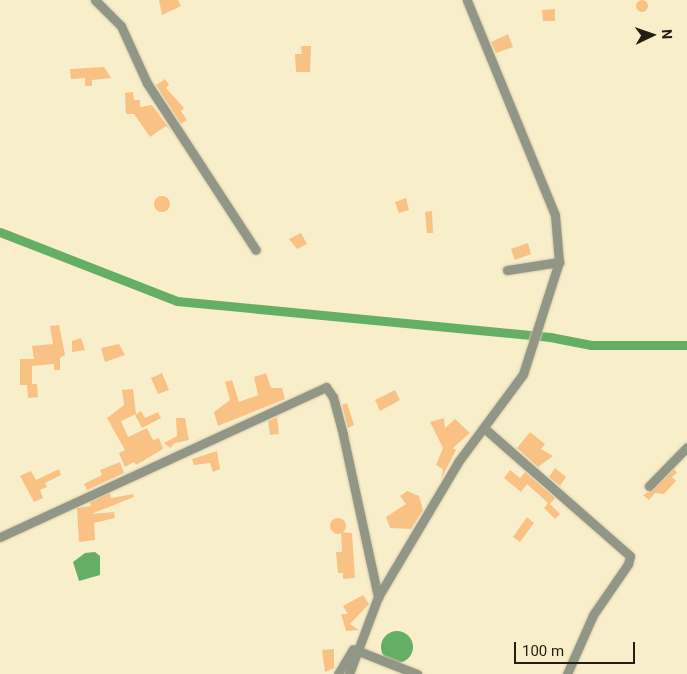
<!DOCTYPE html>
<html>
<head>
<meta charset="utf-8">
<style>
  body { margin:0 }
  #map { position:relative; width:687px; height:674px; overflow:hidden; background:#f9eeca; font-family:Roboto,sans-serif }
  div>[style] { position:absolute }
  [style*='--x'] { left:calc(var(--x)*1px); top:calc(var(--y)*1px); width:calc(var(--w)*1px); rotate:calc(var(--a)*1deg) }
  .water>* { inset:0; background:#65ae66 }
  .round { border-radius:50% }
  .canal>* { height:9px; margin:-4.5px; padding:0 4.5px; transform-origin:4.5px; border-radius:4.5px; background:#65ae66 }
  .building>* { inset:0; background:#f9c184 }
  .roads { filter:drop-shadow(0 0 1px #d2c9a9) drop-shadow(0 0 1px #d2c9a9) }
  .street>* { height:9px; margin:-4.5px; padding:0 4.5px; transform-origin:4.5px; border-radius:4.5px; background:#929687 }
  span { translate:-50% -50%; white-space:nowrap; text-align:center; line-height:1.15; -webkit-text-stroke:4px #f9eeca; paint-order:stroke }
  .north { position:absolute; left:627px; top:10px; width:50px; height:50px; -webkit-text-stroke:4px #f9eeca; paint-order:stroke; rotate:87deg; font-size:14px; font-weight:700; line-height:20px; text-align:center; color:#221e11 }
  .north::after { content:''; display:block; margin:auto; width:18px; height:22px; background:#221e11; clip-path:polygon(50% 0,100% 100%,50% 72%,0 100%) }
  .scale { position:absolute; left:514px; top:642px; width:121px; height:22px; box-sizing:border-box; border:2px solid #221e11; border-top:0; padding-left:6px; font-size:15px; line-height:18px; white-space:nowrap; color:#221e11; -webkit-text-stroke:4px #f9eeca; paint-order:stroke }
</style>
</head>
<body>
<div id="map">
  <div class="water">
    <i style="clip-path:polygon(95px 552px,100px 556px,100px 575px,79px 581px,73px 562px,85px 553px)"></i>
    <i class="round" style="left:381px;top:631px;width:32px;height:32px"></i>
  </div>
  <div class="canal">
    <i style="--x:0;--y:232;--w:190;--a:21.3"></i>
    <i style="--x:177;--y:301;--w:375;--a:5.5"></i>
    <i style="--x:550;--y:337;--w:42;--a:11"></i>
    <i style="--x:591;--y:345;--w:96;--a:0"></i>
  </div>
  <div class="building">
    <i class="round" style="left:636px;top:0;width:12px;height:12px"></i>
    <i style="clip-path:polygon(159px 0,178px 0,181px 6px,162px 15px)"></i>
    <i style="clip-path:polygon(555px 9px,555px 21px,543px 21px,542px 10px)"></i>
    <i style="clip-path:polygon(508px 34px,513px 47px,496px 53px,491px 42px)"></i>
    <i style="clip-path:polygon(301px 46px,311px 46px,310px 72px,296px 72px,295px 54px,302px 54px)"></i>
    <i style="clip-path:polygon(104px 67px,111px 78px,92px 80px,92px 86px,85px 86px,85px 78px,71px 79px,70px 69px)"></i>
    <i style="clip-path:polygon(165px 79px,169px 85px,166px 88px,184px 108px,181px 111px,187px 120px,181px 124px,156px 85px)"></i>
    <i style="clip-path:polygon(133px 92px,134px 100px,140px 100px,140px 107px,152px 105px,171px 131px,166px 126px,150px 137px,134px 114px,126px 114px,125px 93px)"></i>
    <i class="round" style="left:154px;top:196px;width:16px;height:16px"></i>
    <i style="clip-path:polygon(406px 198px,409px 210px,399px 213px,395px 202px)"></i>
    <i style="clip-path:polygon(432px 211px,433px 233px,427px 233px,425px 212px)"></i>
    <i style="clip-path:polygon(301px 233px,307px 244px,297px 249px,289px 239px)"></i>
    <i style="clip-path:polygon(528px 243px,531px 254px,515px 260px,511px 249px)"></i>
    <i style="clip-path:polygon(59px 325px,65px 355px,60px 358px,60px 370px,54px 370px,54px 364px,32px 366px,32px 384px,37px 384px,38px 397px,28px 398px,27px 385px,20px 385px,20px 359px,34px 359px,32px 346px,53px 344px,50px 326px)"></i>
    <i style="clip-path:polygon(81px 338px,85px 350px,72px 352px,72px 341px)"></i>
    <i style="clip-path:polygon(119px 344px,125px 355px,105px 362px,101px 348px)"></i>
    <i style="clip-path:polygon(162px 373px,169px 390px,158px 394px,151px 378px)"></i>
    <i style="clip-path:polygon(266px 373px,271px 388px,282px 388px,285px 399px,218px 426px,214px 412px,230px 400px,225px 382px,232px 380px,239px 402px,258px 395px,254px 377px)"></i>
    <i style="clip-path:polygon(133px 389px,136px 414px,121px 421px,128px 437px,147px 428px,153px 440px,159px 438px,163px 449px,136px 465px,134px 462px,125px 467px,119px 453px,125px 450px,107px 418px,124px 405px,122px 390px)"></i>
    <i style="clip-path:polygon(395px 390px,400px 400px,380px 411px,375px 400px)"></i>
    <i style="clip-path:polygon(347px 403px,354px 425px,348px 428px,342px 405px)"></i>
    <i style="clip-path:polygon(141px 411px,145px 418px,158px 412px,161px 418px,142px 428px,135px 415px)"></i>
    <i style="clip-path:polygon(277px 417px,279px 434px,270px 435px,268px 421px)"></i>
    <i style="clip-path:polygon(176px 418px,185px 418px,189px 440px,175px 443px,170px 448px,164px 443px,177px 436px)"></i>
    <i style="clip-path:polygon(444px 418px,445px 428px,455px 419px,470px 433px,453px 448px,456px 450px,441px 479px,443px 469px,436px 465px,443px 448px,430px 422px)"></i>
    <i style="clip-path:polygon(530px 432px,545px 444px,541px 449px,553px 456px,538px 467px,517px 448px)"></i>
    <i style="clip-path:polygon(217px 451px,220px 469px,213px 472px,210px 463px,194px 465px,192px 459px)"></i>
    <i style="clip-path:polygon(120px 462px,124px 473px,87px 490px,84px 484px,102px 475px,100px 470px)"></i>
    <i style="clip-path:polygon(555px 468px,566px 477px,560px 486px,549px 477px)"></i>
    <i style="clip-path:polygon(59px 469px,61px 475px,45px 483px,47px 487px,40px 490px,43px 498px,34px 502px,20px 476px,31px 471px,36px 480px)"></i>
    <i style="clip-path:polygon(674px 469px,677px 473px,672px 477px,676px 481px,664px 494px,655px 493px,649px 500px,643px 495px,653px 490px)"></i>
    <i style="clip-path:polygon(510px 470px,520px 478px,525px 472px,555px 498px,550px 504px,560px 514px,555px 519px,544px 508px,548px 503px,527px 484px,521px 492px,504px 478px)"></i>
    <i style="clip-path:polygon(407px 491px,419px 496px,423px 510px,411px 529px,390px 528px,386px 517px,406px 504px,400px 496px)"></i>
    <i style="clip-path:polygon(110px 493px,111px 498px,133px 494px,134px 497px,91px 514px,114px 512px,115px 518px,94px 523px,95px 540px,79px 542px,77px 508px,91px 506px,90px 502px)"></i>
    <i style="clip-path:polygon(527px 517px,534px 523px,520px 542px,513px 537px)"></i>
    <i class="round" style="left:330px;top:518px;width:16px;height:16px"></i>
    <i style="clip-path:polygon(341px 532px,352px 533px,355px 578px,343px 579px,343px 573px,338px 573px,336px 552px,342px 552px)"></i>
    <i style="clip-path:polygon(363px 595px,369px 604px,350px 624px,359px 630px,346px 631px,341px 614px,348px 614px,343px 606px)"></i>
    <i style="clip-path:polygon(334px 649px,334px 668px,325px 672px,322px 650px)"></i>
  </div>
  <div class="roads">
    <div class="street">
      <i style="--x:95;--y:0;--w:37;--a:45"></i>
      <i style="--x:121;--y:26;--w:63;--a:65.5"></i>
      <i style="--x:147;--y:83;--w:199;--a:56.9"></i>
      <i style="--x:507;--y:270;--w:53;--a:-8.7"></i>
      <i style="--x:484;--y:428;--w:194;--a:41.2"></i>
      <i style="--x:630;--y:556;--w:8;--a:104"></i>
      <i style="--x:628;--y:564;--w:62;--a:124.5"></i>
      <i style="--x:593;--y:615;--w:64;--a:113.8"></i>
      <i style="--x:649;--y:486;--w:54;--a:-45.7"></i>
      <i style="--x:0;--y:537;--w:359;--a:-24.7"></i>
      <i style="--x:326;--y:387;--w:12;--a:55"></i>
      <i style="--x:333;--y:397;--w:39;--a:75"></i>
      <i style="--x:343;--y:435;--w:166;--a:77.8"></i>
      <i style="--x:356;--y:650;--w:66;--a:21.5"></i>
      <i style="--x:338;--y:674;--w:29;--a:-59"></i>
      <i style="--x:349;--y:674;--w:82;--a:-69.4"></i>
      <i style="--x:378;--y:597;--w:157;--a:-59.3"></i>
      <i style="--x:458;--y:462;--w:109;--a:-53.5"></i>
      <i style="--x:523;--y:374;--w:118;--a:-72.2"></i>
      <i style="--x:559;--y:262;--w:47;--a:-94.9"></i>
      <i style="--x:555;--y:215;--w:232;--a:-112.3"></i>
    </div>
  </div>
  <div class="north">N</div>
  <div class="scale">100 m</div>
</div>
</body>
</html>
